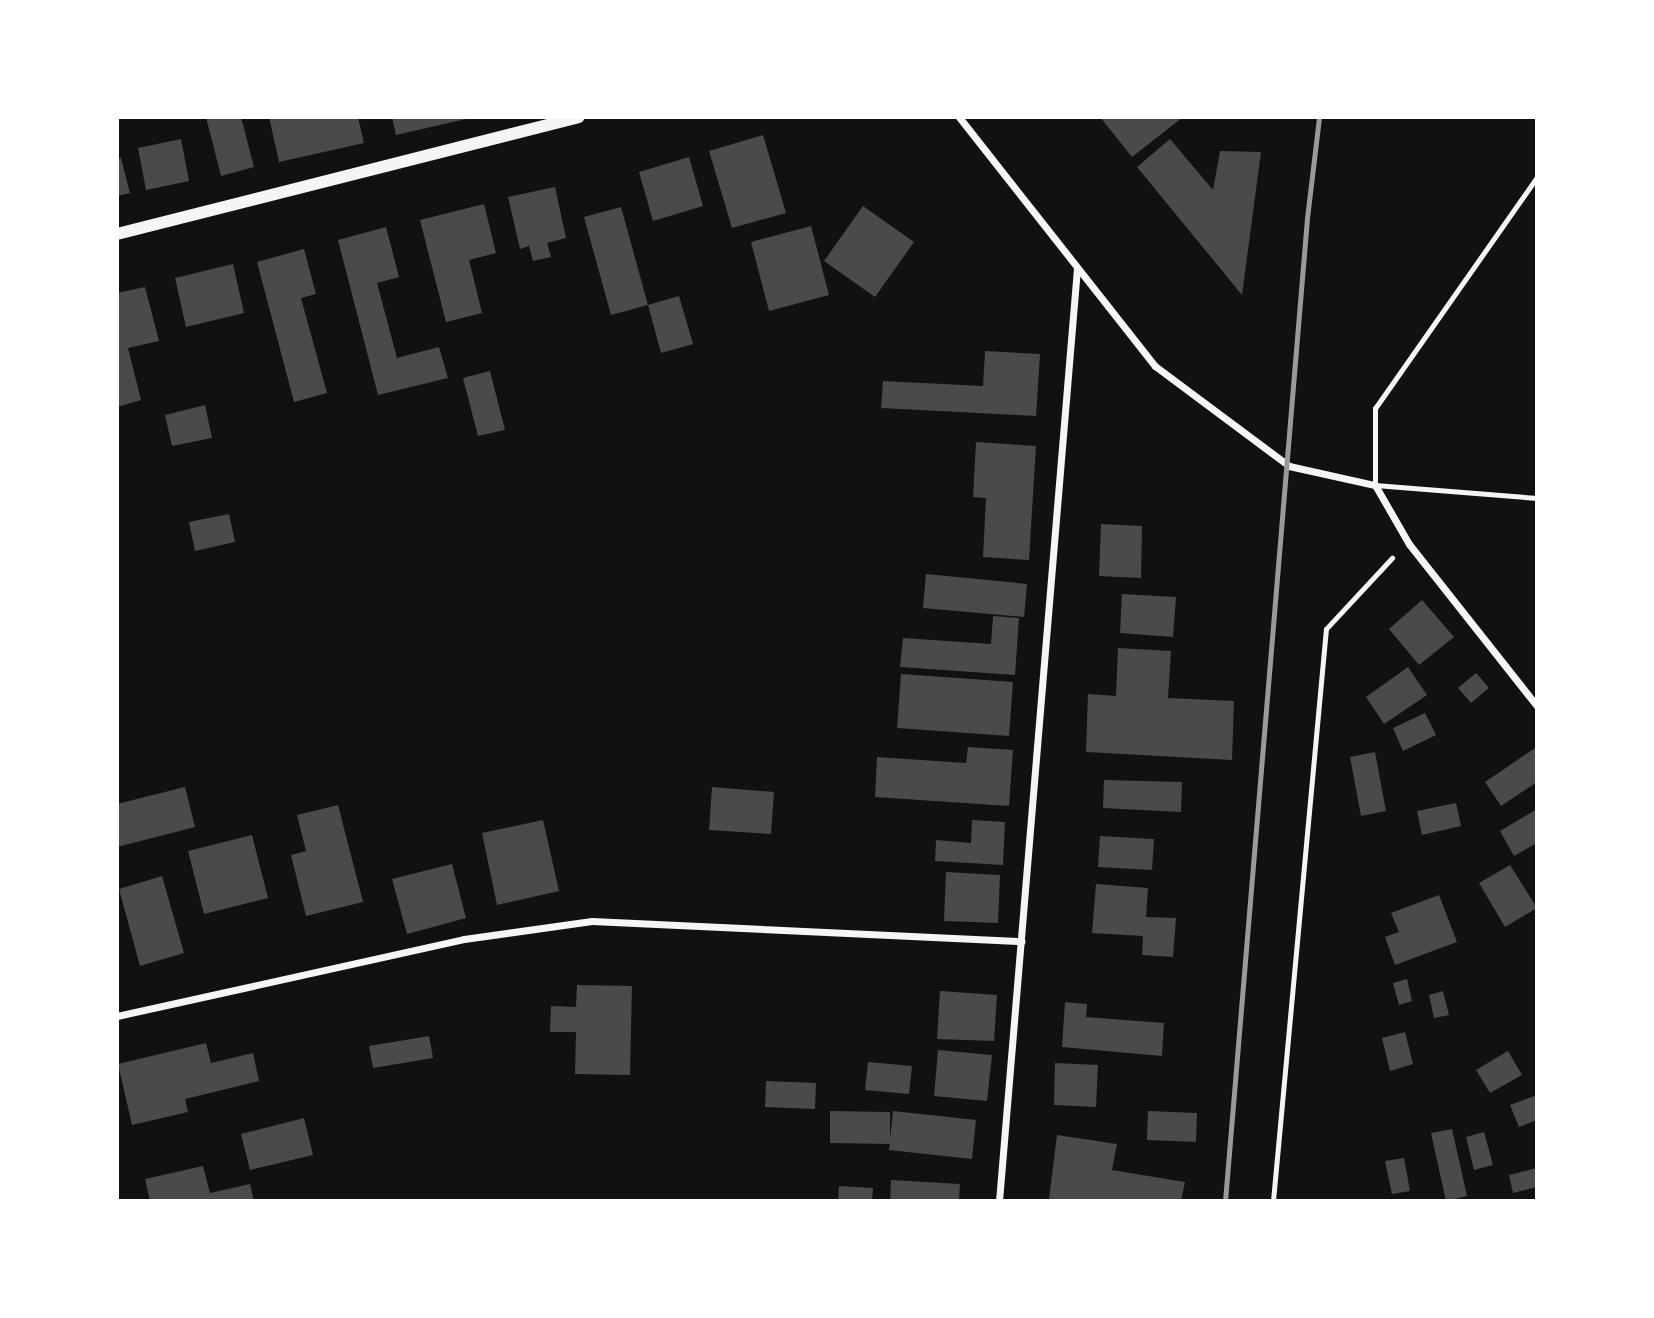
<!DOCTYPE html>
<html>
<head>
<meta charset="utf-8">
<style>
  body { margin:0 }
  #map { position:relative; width:1654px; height:1318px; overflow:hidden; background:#111; font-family:"Alegreya Sans",sans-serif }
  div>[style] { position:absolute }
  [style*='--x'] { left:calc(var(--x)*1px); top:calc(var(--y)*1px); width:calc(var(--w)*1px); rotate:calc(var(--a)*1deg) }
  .building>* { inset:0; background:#4a4a4a }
  .path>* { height:4.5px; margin:-2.25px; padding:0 2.25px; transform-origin:2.25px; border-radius:2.25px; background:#f5f5f5 }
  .service>* { height:5px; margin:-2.5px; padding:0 2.5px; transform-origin:2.5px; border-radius:2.5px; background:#f5f5f5 }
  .minor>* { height:7px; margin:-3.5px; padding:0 3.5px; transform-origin:3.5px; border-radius:3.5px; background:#f5f5f5 }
  .tertiary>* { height:12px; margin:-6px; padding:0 6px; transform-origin:6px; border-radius:6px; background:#f5f5f5 }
  .rail>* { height:5px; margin:-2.5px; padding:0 2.5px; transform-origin:2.5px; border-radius:2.5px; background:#9a9a9a }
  span { translate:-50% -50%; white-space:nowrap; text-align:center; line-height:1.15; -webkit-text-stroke:5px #fff; paint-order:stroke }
  .frame { position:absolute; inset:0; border:119px solid #fff; pointer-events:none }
</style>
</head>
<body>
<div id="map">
  <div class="building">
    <i style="clip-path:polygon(206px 117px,241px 117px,254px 167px,221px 176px)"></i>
    <i style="clip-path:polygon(269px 117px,358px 117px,364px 143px,279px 162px)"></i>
    <i style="clip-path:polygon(392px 117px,466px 117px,466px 119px,396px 135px)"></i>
    <i style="clip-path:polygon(1100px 117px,1183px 117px,1132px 157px)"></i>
    <i style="clip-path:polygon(763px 135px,786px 213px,732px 228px,709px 151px)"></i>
    <i style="clip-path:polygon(181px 139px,189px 181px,146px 190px,138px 148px)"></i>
    <i style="clip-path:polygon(1170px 139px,1213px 190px,1220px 151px,1261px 152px,1242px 295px,1137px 167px)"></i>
    <i style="clip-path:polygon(689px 157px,703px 206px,653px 221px,639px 172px)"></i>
    <i style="clip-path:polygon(121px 158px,130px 193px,117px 196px,117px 159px)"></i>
    <i style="clip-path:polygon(555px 187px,566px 238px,547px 243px,551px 257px,533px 261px,529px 246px,520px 249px,508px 197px)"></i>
    <i style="clip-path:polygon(484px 204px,496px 253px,469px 260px,482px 313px,446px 322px,420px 220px)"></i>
    <i style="clip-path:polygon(863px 206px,914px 242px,875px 297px,824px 261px)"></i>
    <i style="clip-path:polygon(621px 207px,648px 305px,611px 315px,584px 217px)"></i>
    <i style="clip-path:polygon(811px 226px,829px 295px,769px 311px,751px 242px)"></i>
    <i style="clip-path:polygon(386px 227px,399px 277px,377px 283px,397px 358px,439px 347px,448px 378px,378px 395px,338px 240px)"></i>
    <i style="clip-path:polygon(304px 249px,316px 294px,301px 298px,327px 393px,294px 402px,257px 262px)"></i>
    <i style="clip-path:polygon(233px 264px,244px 313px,186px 327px,175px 278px)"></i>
    <i style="clip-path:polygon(145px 287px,159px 341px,128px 348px,141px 400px,117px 407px,117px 293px)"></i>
    <i style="clip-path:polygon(679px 296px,693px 344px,661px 353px,648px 305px)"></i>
    <i style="clip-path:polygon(985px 351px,1040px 354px,1036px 416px,881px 408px,883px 381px,983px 386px)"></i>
    <i style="clip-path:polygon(490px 371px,505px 430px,478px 436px,463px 378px)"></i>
    <i style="clip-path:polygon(205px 405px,212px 438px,172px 446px,165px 415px)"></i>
    <i style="clip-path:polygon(976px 442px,1036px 446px,1029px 560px,983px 557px,986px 498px,973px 497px)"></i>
    <i style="clip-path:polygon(229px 514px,235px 542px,195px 551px,189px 522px)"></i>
    <i style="clip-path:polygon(1101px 524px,1142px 526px,1141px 578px,1099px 576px)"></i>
    <i style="clip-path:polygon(926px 574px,1027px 584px,1024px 617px,923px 608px)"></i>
    <i style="clip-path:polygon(1122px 594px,1176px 597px,1173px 637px,1120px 633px)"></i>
    <i style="clip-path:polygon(1422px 600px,1454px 637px,1419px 665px,1389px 629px)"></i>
    <i style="clip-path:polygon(993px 616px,1019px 618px,1015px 675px,900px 667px,903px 638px,991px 644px)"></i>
    <i style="clip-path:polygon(1118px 648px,1171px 651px,1168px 698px,1234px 701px,1232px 760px,1086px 752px,1088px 694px,1116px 696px)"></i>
    <i style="clip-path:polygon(1408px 667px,1427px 695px,1384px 724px,1366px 697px)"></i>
    <i style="clip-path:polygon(1476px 673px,1489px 688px,1471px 703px,1458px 688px)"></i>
    <i style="clip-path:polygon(901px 674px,1013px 682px,1009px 736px,897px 728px)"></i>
    <i style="clip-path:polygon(1425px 713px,1436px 735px,1403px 751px,1393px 728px)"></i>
    <i style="clip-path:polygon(968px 747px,1013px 750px,1009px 806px,875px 797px,877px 757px,966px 763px)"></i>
    <i style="clip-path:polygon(1535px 748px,1537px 782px,1501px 806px,1485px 782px)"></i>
    <i style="clip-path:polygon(1375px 752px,1386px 811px,1361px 816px,1350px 757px)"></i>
    <i style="clip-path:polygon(1104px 780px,1182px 782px,1181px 812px,1103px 808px)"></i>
    <i style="clip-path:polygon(185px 787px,195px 827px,117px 847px,117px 804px)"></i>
    <i style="clip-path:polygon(712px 787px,774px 792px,771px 834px,709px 830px)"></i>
    <i style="clip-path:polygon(1456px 803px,1461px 826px,1422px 835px,1417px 811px)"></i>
    <i style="clip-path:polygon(338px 805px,363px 902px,306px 916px,291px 855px,306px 851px,297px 815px)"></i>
    <i style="clip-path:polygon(1537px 809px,1537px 843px,1514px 856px,1500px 831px)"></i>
    <i style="clip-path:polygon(543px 820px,559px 891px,497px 905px,482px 833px)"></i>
    <i style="clip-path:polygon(972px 820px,1005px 822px,1003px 865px,935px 861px,936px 840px,971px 843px)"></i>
    <i style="clip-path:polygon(252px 835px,268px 898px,204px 914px,188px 851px)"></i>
    <i style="clip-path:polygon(1100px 836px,1154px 839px,1152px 870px,1098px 867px)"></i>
    <i style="clip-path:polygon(452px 864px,466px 918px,407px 934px,392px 879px)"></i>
    <i style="clip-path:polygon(1510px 865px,1537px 908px,1505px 927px,1479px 883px)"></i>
    <i style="clip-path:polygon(946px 872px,1000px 875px,998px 923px,944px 921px)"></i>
    <i style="clip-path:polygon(162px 876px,184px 953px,140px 966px,119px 889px)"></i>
    <i style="clip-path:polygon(1096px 884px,1148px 888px,1146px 917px,1176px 918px,1173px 957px,1142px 955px,1143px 936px,1092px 933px)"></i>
    <i style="clip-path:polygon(1439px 895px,1457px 942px,1395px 965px,1385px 937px,1399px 932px,1391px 913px)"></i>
    <i style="clip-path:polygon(1407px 979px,1412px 1001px,1399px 1005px,1393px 983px)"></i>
    <i style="clip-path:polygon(577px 985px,632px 986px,630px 1075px,575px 1074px,576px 1032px,550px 1032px,551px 1006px,576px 1007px)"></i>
    <i style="clip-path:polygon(940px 991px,997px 995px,994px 1041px,937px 1039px)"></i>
    <i style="clip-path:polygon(1443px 991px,1449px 1015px,1434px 1018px,1429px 995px)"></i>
    <i style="clip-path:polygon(1065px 1002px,1087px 1004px,1086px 1017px,1164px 1023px,1162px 1056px,1062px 1047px)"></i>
    <i style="clip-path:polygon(1405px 1032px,1413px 1064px,1390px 1071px,1382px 1038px)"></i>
    <i style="clip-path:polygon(429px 1036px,433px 1058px,373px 1068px,369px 1046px)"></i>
    <i style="clip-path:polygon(206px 1043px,211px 1063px,253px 1053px,259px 1081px,185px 1099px,188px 1112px,132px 1125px,118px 1064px)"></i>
    <i style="clip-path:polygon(938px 1050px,992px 1055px,987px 1101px,934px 1096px)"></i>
    <i style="clip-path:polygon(1508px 1051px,1522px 1075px,1490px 1093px,1476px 1070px)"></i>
    <i style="clip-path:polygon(868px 1062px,912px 1066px,909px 1094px,865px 1090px)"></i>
    <i style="clip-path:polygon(1055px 1063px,1098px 1065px,1096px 1107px,1054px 1105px)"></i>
    <i style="clip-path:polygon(766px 1081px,816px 1083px,815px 1109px,765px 1107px)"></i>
    <i style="clip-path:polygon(1537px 1095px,1537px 1120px,1519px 1127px,1510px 1105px)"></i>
    <i style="clip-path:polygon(830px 1111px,890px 1112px,890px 1140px,893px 1111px,976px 1120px,972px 1159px,889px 1150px,890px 1144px,830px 1143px)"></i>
    <i style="clip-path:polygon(1148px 1111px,1197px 1113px,1196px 1142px,1147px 1140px)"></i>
    <i style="clip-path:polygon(304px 1118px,313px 1155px,250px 1170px,241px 1134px)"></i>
    <i style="clip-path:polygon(1452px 1129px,1467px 1196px,1446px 1201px,1431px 1133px)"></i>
    <i style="clip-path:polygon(1484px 1132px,1493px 1165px,1474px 1170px,1466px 1137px)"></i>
    <i style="clip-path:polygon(1057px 1135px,1117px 1144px,1112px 1170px,1185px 1182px,1181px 1201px,1049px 1199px)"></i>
    <i style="clip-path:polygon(1404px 1158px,1410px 1191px,1392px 1194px,1385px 1161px)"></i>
    <i style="clip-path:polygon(203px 1166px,210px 1193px,250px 1184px,254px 1201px,150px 1201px,145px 1179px)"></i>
    <i style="clip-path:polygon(1537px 1168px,1537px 1187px,1513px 1193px,1509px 1175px)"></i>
    <i style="clip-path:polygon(891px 1180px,960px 1184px,959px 1201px,890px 1201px)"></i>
    <i style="clip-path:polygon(839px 1186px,873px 1188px,872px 1201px,838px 1201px)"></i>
  </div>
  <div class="path">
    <i style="--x:1273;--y:1201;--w:574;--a:-84.71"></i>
    <i style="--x:1326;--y:629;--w:97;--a:-47.1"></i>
  </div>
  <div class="service">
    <i style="--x:1537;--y:177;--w:282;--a:125"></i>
    <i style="--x:1375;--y:408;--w:77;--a:90"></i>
    <i style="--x:1375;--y:485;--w:163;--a:4.6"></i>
  </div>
  <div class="minor">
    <i style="--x:959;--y:117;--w:317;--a:51.8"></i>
    <i style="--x:1155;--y:366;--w:167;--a:36.7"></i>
    <i style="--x:1289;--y:466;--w:88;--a:12.5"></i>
    <i style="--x:1375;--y:485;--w:68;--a:60"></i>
    <i style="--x:1409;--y:544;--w:206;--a:51.7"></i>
    <i style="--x:117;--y:1016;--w:355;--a:-12.5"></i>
    <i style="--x:464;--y:939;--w:129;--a:-8"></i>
    <i style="--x:592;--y:921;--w:430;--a:2.7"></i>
    <i style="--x:999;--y:1201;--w:935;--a:-85.22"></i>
  </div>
  <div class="tertiary">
    <i style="--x:117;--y:234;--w:476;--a:-14.2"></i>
  </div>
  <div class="rail">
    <i style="--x:1225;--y:1201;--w:986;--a:-85.23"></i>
    <i style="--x:1307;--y:218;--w:102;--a:-83.2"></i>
  </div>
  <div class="frame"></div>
</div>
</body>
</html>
